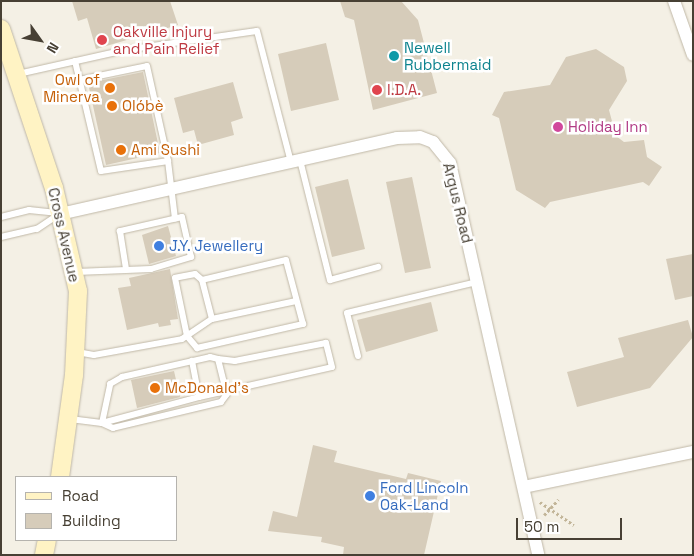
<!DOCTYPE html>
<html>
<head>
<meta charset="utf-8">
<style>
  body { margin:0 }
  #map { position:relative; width:694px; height:556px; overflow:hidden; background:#f4f0e5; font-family:"Space Grotesk",sans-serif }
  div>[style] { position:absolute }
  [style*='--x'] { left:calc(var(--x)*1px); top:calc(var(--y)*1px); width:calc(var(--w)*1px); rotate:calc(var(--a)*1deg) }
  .building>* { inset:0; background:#d6ccba }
  .path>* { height:2.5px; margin-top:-1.25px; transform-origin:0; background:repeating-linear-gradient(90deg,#c2b598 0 2.5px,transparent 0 5px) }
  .roads { filter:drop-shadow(0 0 1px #c0b8a7) drop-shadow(0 0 1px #c0b8a7) }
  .lane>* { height:6px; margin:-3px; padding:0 3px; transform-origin:3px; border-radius:3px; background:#fff }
  .street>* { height:12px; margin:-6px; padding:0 6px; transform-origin:6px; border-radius:6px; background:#fff }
  .secondary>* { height:18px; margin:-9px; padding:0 9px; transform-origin:9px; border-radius:9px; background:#fff3c4 }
  .dots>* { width:14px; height:14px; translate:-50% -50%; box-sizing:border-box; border:2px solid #fff; border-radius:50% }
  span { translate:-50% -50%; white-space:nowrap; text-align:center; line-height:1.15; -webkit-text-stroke:5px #fff; paint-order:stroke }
  .health-label { font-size:15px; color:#be3a42 }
  .left { translate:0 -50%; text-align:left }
  .culture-label { font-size:15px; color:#0d838f }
  .food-label { font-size:15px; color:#c56008 }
  .right { translate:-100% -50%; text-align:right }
  .hotel-label { font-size:15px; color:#b23c85 }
  .street-label { font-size:15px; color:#474034 }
  .shop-label { font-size:15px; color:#366cbe }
  .frame { position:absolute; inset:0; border:2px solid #474034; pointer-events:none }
  .legend { position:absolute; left:15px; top:476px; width:162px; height:65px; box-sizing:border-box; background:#fff; border:1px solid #b5b3ae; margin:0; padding:6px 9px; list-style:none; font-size:15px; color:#474034 }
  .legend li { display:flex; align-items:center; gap:10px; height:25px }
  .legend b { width:25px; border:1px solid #b5b3ae }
  .north { position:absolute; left:15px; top:15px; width:50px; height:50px; -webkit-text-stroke:4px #fff; paint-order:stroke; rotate:122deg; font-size:14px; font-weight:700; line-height:20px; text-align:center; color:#474034 }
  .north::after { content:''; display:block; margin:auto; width:18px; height:22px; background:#474034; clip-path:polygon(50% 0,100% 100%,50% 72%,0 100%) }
  .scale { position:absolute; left:516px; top:518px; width:106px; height:22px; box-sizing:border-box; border:2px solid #474034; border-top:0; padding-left:6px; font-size:15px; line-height:18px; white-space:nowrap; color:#474034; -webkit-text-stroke:4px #fff; paint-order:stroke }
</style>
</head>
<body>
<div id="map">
  <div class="building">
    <i style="clip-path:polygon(72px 1px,170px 1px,178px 25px,96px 49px,87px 18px,78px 21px)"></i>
    <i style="clip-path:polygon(340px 1px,401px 1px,418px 20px,437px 93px,373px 110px,354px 20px,345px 17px)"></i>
    <i style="clip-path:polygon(326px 43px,339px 100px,291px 111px,278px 54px)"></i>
    <i style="clip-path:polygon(596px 49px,624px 67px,627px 81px,609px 110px,616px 136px,624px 142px,644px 140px,647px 157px,662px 167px,649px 186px,643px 182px,550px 202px,545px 208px,516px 190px,499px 118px,492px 115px,504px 92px,550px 85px,566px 57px)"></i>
    <i style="clip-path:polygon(143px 72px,160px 153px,106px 165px,88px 83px)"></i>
    <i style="clip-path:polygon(233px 82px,243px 118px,231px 122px,234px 135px,198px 145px,194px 130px,183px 133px,174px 98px)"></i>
    <i style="clip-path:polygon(412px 177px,431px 268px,405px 273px,386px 182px)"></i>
    <i style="clip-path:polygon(348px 179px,365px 249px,332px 257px,315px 187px)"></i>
    <i style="clip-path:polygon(168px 226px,176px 256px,149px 264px,142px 235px)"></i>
    <i style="clip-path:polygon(693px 254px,693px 296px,675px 300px,666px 259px)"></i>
    <i style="clip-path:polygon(170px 269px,178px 319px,170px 320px,171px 325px,159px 327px,158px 323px,127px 330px,118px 288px,131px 286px,129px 278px)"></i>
    <i style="clip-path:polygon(431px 302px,438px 331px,366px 352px,357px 320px)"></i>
    <i style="clip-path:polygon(688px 320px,693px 337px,650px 388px,577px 407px,567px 372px,624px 357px,618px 338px)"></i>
    <i style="clip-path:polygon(174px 371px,180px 397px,137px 408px,131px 380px)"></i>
    <i style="clip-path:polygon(313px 445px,337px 451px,334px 462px,406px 479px,408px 473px,441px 481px,424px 555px,343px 555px,344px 547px,321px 542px,322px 537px,268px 531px,273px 511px,297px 517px)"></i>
  </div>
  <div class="path">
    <i style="--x:540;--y:502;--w:41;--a:34.1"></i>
    <i style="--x:544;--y:515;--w:21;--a:-47"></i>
  </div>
  <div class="roads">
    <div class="lane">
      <i style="--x:75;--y:61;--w:113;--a:76.7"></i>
      <i style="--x:101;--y:171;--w:68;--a:-8.5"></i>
      <i style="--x:18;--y:74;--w:110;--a:-12.6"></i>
      <i style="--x:125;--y:50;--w:133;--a:-8.2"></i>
      <i style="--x:257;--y:31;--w:135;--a:75.5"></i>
      <i style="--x:79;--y:80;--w:69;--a:-11.6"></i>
      <i style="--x:147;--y:66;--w:97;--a:77.5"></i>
      <i style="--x:168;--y:161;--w:58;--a:83.1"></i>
      <i style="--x:300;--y:160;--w:124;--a:76"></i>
      <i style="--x:330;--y:280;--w:50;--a:-15.2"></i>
      <i style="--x:1;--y:217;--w:29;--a:-14"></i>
      <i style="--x:29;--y:210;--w:30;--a:6"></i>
      <i style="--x:1;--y:237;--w:37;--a:-13"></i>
      <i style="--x:37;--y:229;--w:27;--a:-34"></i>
      <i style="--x:76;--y:272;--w:75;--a:-2.3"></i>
      <i style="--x:151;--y:269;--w:42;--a:-16.7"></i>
      <i style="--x:191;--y:257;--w:41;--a:-102.7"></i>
      <i style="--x:182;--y:217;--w:64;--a:167.3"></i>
      <i style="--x:120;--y:231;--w:36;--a:81"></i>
      <i style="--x:202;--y:280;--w:9;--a:-139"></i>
      <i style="--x:195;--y:274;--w:20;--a:169"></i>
      <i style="--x:175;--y:278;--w:59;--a:78.3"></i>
      <i style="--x:187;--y:336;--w:16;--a:50"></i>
      <i style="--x:197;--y:348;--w:109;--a:-12.8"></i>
      <i style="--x:303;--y:324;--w:66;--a:-104.9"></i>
      <i style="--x:286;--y:260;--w:86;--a:166.6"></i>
      <i style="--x:202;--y:280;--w:40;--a:75.6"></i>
      <i style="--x:77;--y:352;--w:17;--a:10"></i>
      <i style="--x:94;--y:355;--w:89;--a:-10.3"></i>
      <i style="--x:182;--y:339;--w:36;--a:-34"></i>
      <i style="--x:212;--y:319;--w:86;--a:-12.1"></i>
      <i style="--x:358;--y:356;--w:44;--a:-104.3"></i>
      <i style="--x:347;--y:313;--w:134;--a:-13.4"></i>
      <i style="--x:210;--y:357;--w:8;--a:14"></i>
      <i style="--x:218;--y:359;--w:36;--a:76"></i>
      <i style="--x:227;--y:394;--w:10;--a:127"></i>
      <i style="--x:221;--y:402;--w:111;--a:166.5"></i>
      <i style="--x:113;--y:428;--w:12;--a:-156"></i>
      <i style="--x:102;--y:423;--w:40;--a:-78"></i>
      <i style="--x:110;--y:384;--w:14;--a:-30"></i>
      <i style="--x:122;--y:377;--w:90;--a:-12.8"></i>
      <i style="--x:199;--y:397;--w:136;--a:-12.7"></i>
      <i style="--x:332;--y:367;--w:25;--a:-104"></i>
      <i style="--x:326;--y:343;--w:93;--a:168.8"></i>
      <i style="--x:235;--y:361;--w:17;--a:-173"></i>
      <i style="--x:70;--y:419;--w:32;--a:7"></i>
      <i style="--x:102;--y:423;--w:100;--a:-15"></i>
      <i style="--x:199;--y:397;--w:37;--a:-101"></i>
    </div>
    <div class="street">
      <i style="--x:674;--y:1;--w:57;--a:70.6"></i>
      <i style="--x:60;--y:214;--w:345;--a:-12.7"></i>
      <i style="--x:397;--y:138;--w:23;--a:-2"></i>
      <i style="--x:420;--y:137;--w:14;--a:21"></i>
      <i style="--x:433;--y:142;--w:27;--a:51"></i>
      <i style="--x:450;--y:163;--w:402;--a:77.3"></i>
      <i style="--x:524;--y:487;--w:173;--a:-11.7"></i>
    </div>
    <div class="secondary">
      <i style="--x:1;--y:29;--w:168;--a:71.6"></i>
      <i style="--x:54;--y:188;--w:106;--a:76.9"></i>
      <i style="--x:78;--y:291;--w:84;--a:92.7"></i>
      <i style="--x:74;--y:375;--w:103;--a:97.8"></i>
      <i style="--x:44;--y:555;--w:15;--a:-79"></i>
    </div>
  </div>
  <div class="dots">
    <i style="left:102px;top:40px;background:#e0444e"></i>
    <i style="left:394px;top:56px;background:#0f9aa8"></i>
    <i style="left:110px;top:88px;background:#e8710a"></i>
    <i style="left:377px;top:90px;background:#e0444e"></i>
    <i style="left:112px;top:106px;background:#e8710a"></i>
    <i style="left:558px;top:127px;background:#d1479c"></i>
    <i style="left:121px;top:150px;background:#e8710a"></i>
    <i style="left:159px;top:246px;background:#3f7fe0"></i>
    <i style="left:155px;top:388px;background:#e8710a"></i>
    <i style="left:370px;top:496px;background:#3f7fe0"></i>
  </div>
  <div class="health-label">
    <span class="left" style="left:113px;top:40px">Oakville Injury<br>and Pain Relief</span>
    <span class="left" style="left:387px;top:90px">I.D.A.</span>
  </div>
  <div class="culture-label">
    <span class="left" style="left:404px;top:56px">Newell<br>Rubbermaid</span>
  </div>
  <div class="food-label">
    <span class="right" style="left:100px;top:88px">Owl of<br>Minerva</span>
    <span class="left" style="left:122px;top:106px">Olóbè</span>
    <span class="left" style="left:131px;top:150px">Ami Sushi</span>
    <span class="left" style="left:165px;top:388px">McDonald's</span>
  </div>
  <div class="hotel-label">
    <span class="left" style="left:568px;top:127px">Holiday Inn</span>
  </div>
  <div class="street-label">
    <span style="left:458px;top:203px;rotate:76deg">Argus Road</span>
    <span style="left:64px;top:235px;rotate:77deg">Cross Avenue</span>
  </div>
  <div class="shop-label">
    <span class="left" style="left:169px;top:246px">J.Y. Jewellery</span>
    <span class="left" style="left:380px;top:496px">Ford Lincoln<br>Oak-Land</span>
  </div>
  <div class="frame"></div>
  <ul class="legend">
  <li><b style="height:6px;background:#fff3c4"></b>Road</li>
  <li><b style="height:14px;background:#d6ccba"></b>Building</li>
  </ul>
  <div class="north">N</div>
  <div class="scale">50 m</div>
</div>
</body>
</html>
